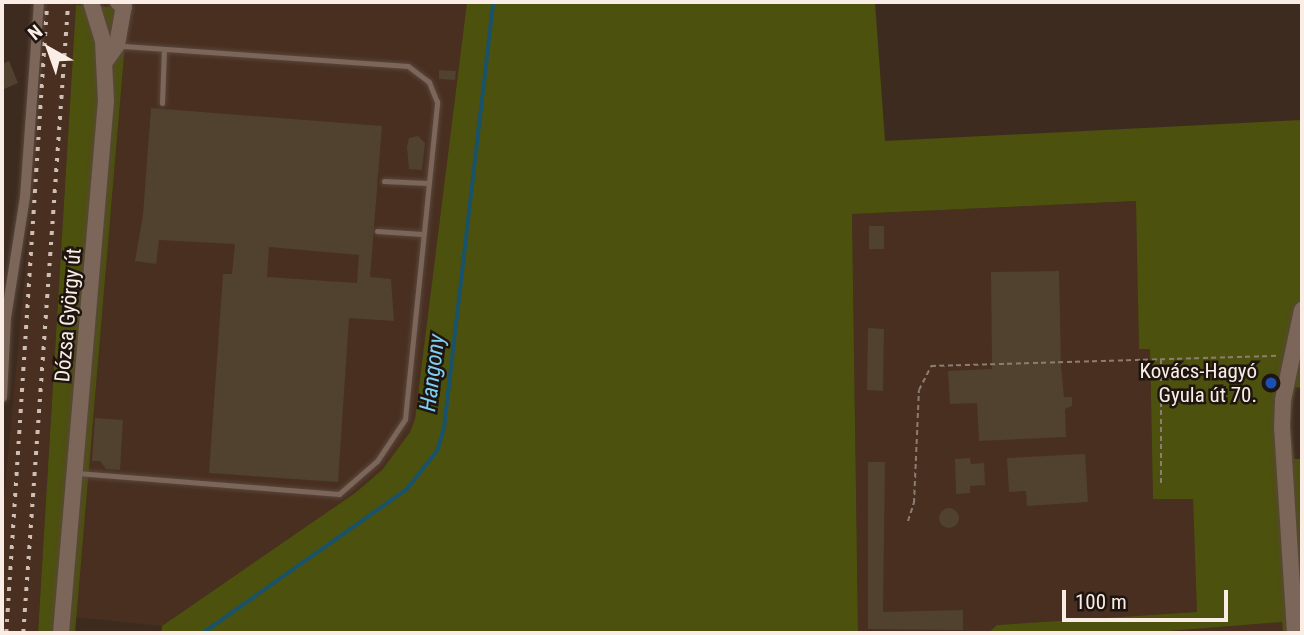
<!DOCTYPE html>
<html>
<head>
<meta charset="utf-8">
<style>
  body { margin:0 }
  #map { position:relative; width:1304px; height:635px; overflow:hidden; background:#3e2b1f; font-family:"Roboto Condensed",sans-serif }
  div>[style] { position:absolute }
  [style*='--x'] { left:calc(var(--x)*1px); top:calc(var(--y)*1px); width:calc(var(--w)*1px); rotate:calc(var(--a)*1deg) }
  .built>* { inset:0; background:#492f20 }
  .green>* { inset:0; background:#4d510e }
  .stream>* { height:3.5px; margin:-1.75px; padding:0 1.75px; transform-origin:1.75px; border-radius:1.75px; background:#18536b }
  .building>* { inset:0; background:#51412f }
  .round { border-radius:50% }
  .path>* { height:2px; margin-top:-1px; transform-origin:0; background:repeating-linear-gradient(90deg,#8d7c72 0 5px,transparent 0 8.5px) }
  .roads { filter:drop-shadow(0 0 2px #58473d) drop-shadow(0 0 2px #58473d) }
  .lane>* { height:5px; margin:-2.5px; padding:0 2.5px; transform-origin:2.5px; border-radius:2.5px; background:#7c6559 }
  .street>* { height:10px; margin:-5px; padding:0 5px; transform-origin:5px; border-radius:5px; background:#7c6559 }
  .secondary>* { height:16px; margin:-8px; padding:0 8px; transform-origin:8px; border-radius:8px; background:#7c6559 }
  .rail>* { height:3.5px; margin-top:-1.75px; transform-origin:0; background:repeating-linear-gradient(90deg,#cdbfb6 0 3.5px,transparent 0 10.5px) }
  .dots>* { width:19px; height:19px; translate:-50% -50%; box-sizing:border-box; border:4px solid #1f1510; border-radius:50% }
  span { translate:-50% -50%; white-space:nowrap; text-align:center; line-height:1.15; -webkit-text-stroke:5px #1f1510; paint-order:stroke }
  .street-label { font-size:21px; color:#faede5 }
  .poi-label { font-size:21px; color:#faede5 }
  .right { translate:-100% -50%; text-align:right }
  .water-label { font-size:23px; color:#7fcff5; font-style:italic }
  .frame { position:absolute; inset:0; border:4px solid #faede5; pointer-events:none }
  .north { position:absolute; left:14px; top:14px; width:70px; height:70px; -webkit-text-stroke:5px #1f1510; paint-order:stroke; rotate:320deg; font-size:19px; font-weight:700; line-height:28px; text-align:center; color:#faede5 }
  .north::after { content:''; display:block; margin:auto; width:24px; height:32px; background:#faede5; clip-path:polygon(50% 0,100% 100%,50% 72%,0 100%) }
  .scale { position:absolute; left:1062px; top:590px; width:166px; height:32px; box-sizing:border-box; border:4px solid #faede5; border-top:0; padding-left:9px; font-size:21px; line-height:24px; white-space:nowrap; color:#faede5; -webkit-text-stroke:5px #1f1510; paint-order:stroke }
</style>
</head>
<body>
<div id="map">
  <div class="built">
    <i style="clip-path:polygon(43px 2px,467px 2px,415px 419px,410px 432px,382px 470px,355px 493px,162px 626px,76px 617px,128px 8px,76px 6px,38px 633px,2px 633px,2px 521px,30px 218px)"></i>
    <i style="clip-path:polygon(1137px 201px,1139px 348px,1150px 348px,1153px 499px,1193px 499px,1197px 612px,997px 625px,988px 633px,858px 633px,852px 214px)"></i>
    <i style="clip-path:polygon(1282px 622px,1283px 633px,1144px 633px)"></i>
  </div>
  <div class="green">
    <i style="clip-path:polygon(467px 2px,875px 2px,885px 141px,1302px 120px,1302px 388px,1295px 387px,1290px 421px,1294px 459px,1302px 459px,1302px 633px,1283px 633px,1282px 622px,1144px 633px,988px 633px,997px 625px,1197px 612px,1193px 499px,1153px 499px,1150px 349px,1139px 349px,1136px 201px,852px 214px,858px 633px,161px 633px,162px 626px,355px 493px,382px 470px,410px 432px,415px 419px)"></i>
    <i style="clip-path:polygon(76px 5px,128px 8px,75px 633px,38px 633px)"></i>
  </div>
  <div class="stream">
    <i style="--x:203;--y:633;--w:250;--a:-35.2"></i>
    <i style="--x:407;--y:489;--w:48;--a:-51.7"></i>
    <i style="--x:437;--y:451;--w:24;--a:-73"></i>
    <i style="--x:444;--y:428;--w:429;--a:-83.4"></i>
  </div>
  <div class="building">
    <i style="clip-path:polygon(9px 61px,18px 83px,2px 90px,2px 64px)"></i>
    <i style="clip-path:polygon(439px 70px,456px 71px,455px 80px,439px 79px)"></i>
    <i style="clip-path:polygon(evenodd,151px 108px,382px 126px,370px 277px,391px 279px,394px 321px,349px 318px,338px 482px,209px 473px,223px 274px,232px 274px,235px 244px,159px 240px,156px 264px,135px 261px,143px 215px,151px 108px,269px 247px,359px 255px,357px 283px,267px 277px,269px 247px)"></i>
    <i style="clip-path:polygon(418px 136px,425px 143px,422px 170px,409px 169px,407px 147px,409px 138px)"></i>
    <i style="clip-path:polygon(869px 226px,884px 226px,884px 249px,869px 249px)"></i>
    <i style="clip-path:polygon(1059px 271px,1061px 366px,1064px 397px,1072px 397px,1072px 406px,1065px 409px,1066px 437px,979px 441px,977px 403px,950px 404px,948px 371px,992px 369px,991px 272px)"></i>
    <i style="clip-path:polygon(868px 328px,884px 329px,883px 391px,867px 390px)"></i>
    <i style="clip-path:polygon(95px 418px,123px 420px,120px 470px,106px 469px,100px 461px,92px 461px)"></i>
    <i style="clip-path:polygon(1085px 454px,1088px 502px,1027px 506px,1026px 491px,1009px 492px,1007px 458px)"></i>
    <i style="clip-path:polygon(970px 458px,971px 464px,984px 463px,985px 485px,970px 486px,970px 493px,956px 494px,955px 459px)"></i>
    <i style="clip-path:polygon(868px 462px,885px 462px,883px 612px,963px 610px,963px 630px,868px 629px)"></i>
    <i class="round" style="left:939px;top:508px;width:20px;height:20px"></i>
  </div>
  <div class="path">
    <i style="--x:1161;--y:483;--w:124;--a:-90"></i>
    <i style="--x:908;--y:521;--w:19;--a:-72"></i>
    <i style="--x:914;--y:503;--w:113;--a:-87.5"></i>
    <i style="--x:919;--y:390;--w:27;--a:-63"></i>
    <i style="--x:931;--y:366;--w:346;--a:-1.7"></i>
  </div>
  <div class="roads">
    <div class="lane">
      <i style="--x:162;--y:103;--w:54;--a:-87.9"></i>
      <i style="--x:384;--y:181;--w:43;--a:2.7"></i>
      <i style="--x:377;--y:231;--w:45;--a:3.8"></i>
      <i style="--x:77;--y:473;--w:263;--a:4.6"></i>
      <i style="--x:339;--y:494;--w:50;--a:-41"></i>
      <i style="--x:377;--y:461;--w:50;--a:-56.3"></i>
      <i style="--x:405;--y:419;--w:319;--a:-84.2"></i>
      <i style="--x:437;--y:102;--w:22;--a:-112"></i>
      <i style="--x:429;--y:82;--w:26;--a:-143"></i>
      <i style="--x:408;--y:66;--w:289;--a:-176"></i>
    </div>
    <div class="street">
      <i style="--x:2;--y:397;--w:79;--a:-87.1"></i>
      <i style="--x:6;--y:318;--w:122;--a:-81.1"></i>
      <i style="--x:25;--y:197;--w:196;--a:-85.9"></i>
    </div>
    <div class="secondary">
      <i style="--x:105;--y:62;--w:21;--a:-55"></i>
      <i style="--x:117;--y:45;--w:39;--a:-80"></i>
      <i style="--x:124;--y:7;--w:8;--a:-140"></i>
      <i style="--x:61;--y:633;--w:534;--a:-85.17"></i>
      <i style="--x:106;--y:101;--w:60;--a:-92.9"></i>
      <i style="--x:103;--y:41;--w:41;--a:-107.1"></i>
      <i style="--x:1295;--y:633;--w:204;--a:-93.6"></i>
      <i style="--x:1282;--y:429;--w:29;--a:-88"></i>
      <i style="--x:1283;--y:400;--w:92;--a:-78.1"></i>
    </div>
  </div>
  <div class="rail">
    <i style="--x:6;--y:633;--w:632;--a:-86.28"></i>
    <i style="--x:23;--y:633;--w:633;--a:-85.92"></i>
  </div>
  <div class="dots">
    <i style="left:1271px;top:383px;background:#1a4fb4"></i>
  </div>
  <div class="street-label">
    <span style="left:68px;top:315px;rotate:-85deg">Dózsa György út</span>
  </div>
  <div class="poi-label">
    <span class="right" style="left:1257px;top:383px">Kovács-Hagyó<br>Gyula út 70.</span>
  </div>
  <div class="water-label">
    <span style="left:433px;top:373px;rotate:-83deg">Hangony</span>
  </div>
  <div class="frame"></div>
  <div class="north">N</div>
  <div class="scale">100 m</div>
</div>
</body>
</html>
